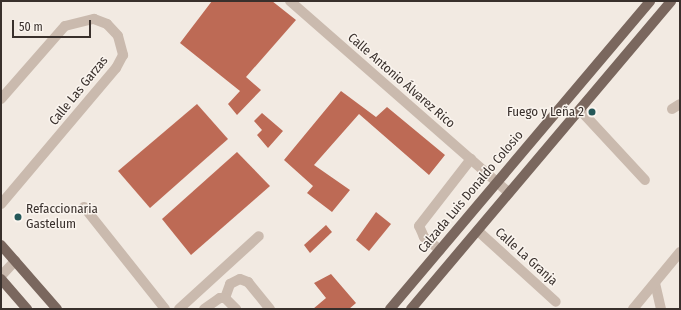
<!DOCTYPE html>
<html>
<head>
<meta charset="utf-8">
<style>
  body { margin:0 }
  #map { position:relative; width:681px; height:310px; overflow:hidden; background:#f2eae2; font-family:"Fira Sans Condensed",sans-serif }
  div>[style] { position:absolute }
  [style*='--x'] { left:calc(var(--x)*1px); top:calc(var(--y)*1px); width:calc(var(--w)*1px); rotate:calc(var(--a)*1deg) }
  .building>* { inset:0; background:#bd6a55 }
  .minor>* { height:10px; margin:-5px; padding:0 5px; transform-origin:5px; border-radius:5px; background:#cabaae }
  .major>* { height:10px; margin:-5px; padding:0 5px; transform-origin:5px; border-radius:5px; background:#7a675e }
  .dots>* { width:11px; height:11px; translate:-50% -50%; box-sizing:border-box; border:2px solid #faf4ee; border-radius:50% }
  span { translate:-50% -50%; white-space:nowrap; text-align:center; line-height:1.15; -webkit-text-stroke:3px #faf4ee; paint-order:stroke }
  .street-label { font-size:13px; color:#39302c }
  .poi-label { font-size:13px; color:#39302c }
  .right { translate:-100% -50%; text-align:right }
  .left { translate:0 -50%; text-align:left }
  .frame { position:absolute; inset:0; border:2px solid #39302c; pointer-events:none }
  .scale { position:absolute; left:12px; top:20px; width:79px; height:18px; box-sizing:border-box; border:2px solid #39302c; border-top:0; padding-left:5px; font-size:12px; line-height:14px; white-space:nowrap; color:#39302c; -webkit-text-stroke:3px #faf4ee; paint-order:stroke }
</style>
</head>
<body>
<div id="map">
  <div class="building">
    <i style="clip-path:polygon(212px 1px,272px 1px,296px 20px,246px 77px,261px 90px,237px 115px,228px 104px,240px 91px,180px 43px)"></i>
    <i style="clip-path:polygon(341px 91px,376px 117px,387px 107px,445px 155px,429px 175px,359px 114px,314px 165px,350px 190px,332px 212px,307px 193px,313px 186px,284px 160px)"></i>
    <i style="clip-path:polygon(197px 104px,228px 139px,150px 208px,118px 171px)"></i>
    <i style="clip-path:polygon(262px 113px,283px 131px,268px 148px,257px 135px,262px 130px,254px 121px)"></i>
    <i style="clip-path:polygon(237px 152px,270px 186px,191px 255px,162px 219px)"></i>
    <i style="clip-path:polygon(376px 212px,391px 224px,369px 251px,356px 240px)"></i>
    <i style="clip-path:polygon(326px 225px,332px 232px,310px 253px,304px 245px)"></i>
    <i style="clip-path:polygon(331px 274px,356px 303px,349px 309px,313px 309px,326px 298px,314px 283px)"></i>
  </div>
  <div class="minor">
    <i style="--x:290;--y:1;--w:291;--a:41.2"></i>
    <i style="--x:1;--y:99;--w:97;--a:-48.8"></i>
    <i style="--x:65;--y:26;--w:30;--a:-14"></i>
    <i style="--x:94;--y:19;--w:14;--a:21"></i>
    <i style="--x:107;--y:24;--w:16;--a:47"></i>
    <i style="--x:118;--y:36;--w:20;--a:75"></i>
    <i style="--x:123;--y:55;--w:15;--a:118"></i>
    <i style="--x:116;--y:68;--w:178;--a:130.2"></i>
    <i style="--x:672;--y:109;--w:9;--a:-32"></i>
    <i style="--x:581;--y:111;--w:94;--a:47.2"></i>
    <i style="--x:84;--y:207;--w:130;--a:51.5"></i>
    <i style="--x:478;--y:231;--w:105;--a:42.3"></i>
    <i style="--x:440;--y:250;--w:21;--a:-141"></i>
    <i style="--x:424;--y:237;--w:12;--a:-114"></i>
    <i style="--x:419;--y:226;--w:85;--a:-52.2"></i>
    <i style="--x:1;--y:276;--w:21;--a:-47"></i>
    <i style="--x:655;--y:283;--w:27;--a:77"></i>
    <i style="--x:225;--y:298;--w:15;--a:-70"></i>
    <i style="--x:230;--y:284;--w:11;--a:-27"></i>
    <i style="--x:240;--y:279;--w:9;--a:21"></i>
    <i style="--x:248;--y:282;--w:35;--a:51"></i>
    <i style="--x:179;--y:309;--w:108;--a:-42.4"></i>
    <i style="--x:204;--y:309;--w:19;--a:-35"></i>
    <i style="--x:220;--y:298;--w:5;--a:0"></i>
    <i style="--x:225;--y:298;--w:16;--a:45"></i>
    <i style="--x:633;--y:309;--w:74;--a:-50.5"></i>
  </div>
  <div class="major">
    <i style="--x:1;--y:245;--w:85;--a:48.8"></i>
    <i style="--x:1;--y:279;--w:40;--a:49"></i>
    <i style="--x:390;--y:309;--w:403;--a:-49.8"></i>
    <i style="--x:411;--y:309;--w:403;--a:-49.8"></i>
  </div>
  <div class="dots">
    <i style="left:592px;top:112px;background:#245758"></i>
    <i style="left:18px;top:217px;background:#245758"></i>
  </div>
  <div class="street-label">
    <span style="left:401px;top:81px;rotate:41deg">Calle Antonio Álvarez Rico</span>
    <span style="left:79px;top:91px;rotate:-51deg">Calle Las Garzas</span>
    <span style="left:471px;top:192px;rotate:-50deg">Calzada Luis Donaldo Colosio</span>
    <span style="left:526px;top:257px;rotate:42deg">Calle La Granja</span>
  </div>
  <div class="poi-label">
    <span class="right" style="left:584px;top:112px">Fuego y Leña 2</span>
    <span class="left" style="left:26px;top:217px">Refaccionaria<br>Gastelum</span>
  </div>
  <div class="frame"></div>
  <div class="scale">50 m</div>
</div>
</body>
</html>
